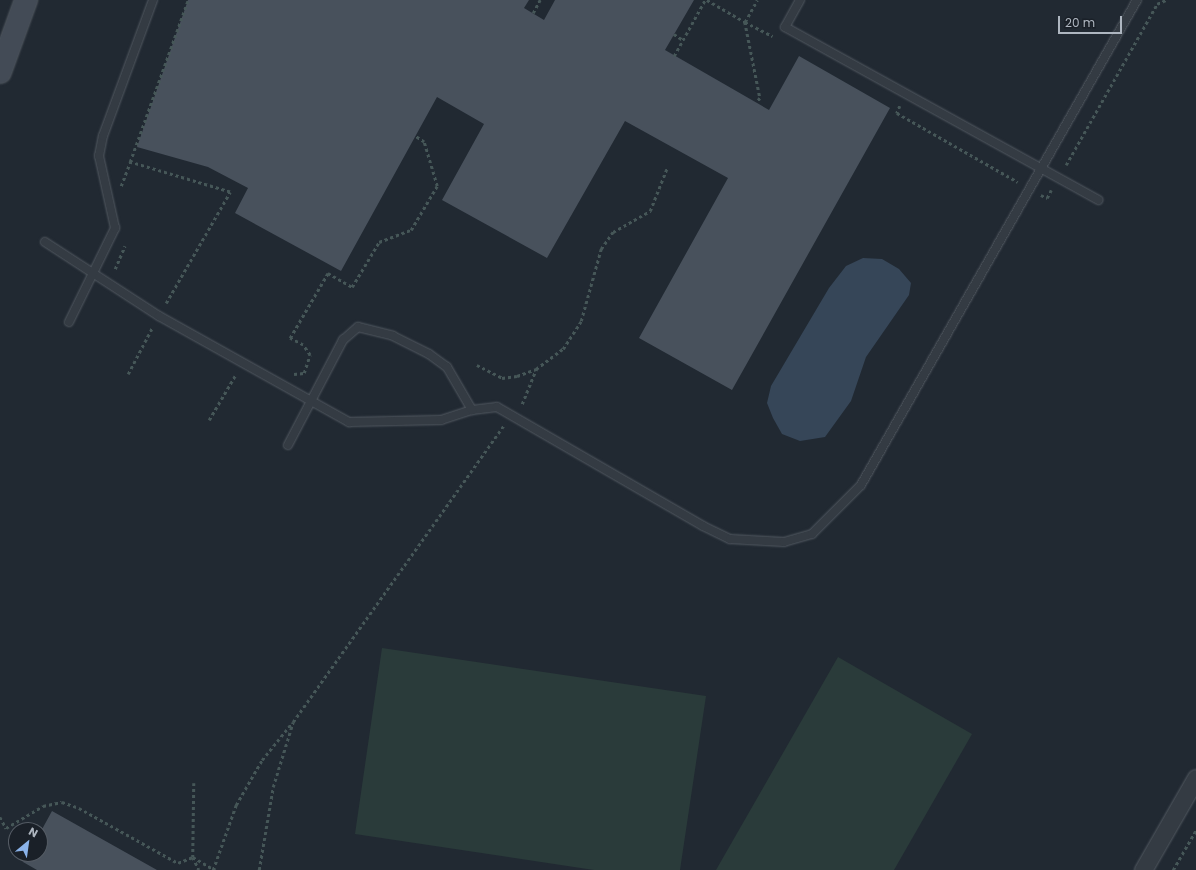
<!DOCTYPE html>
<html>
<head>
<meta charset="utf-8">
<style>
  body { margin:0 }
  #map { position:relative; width:1196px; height:870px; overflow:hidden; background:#212932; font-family:Poppins,sans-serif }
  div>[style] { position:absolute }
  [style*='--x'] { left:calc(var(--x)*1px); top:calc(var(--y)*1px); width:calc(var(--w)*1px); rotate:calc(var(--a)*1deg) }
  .green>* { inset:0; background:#2a3b3a }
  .water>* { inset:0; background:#364658 }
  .building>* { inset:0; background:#48515c }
  .path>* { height:2.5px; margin-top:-1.25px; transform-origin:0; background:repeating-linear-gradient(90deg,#465758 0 3px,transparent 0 6px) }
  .roads { filter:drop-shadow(0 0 1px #525961) drop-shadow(0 0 1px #525961) }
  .service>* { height:8px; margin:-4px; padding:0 4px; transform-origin:4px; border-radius:4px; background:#343b43 }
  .minor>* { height:17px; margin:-8.5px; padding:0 8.5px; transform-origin:8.5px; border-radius:8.5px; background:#343b43 }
  .secondary>* { height:22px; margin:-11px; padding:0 11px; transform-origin:11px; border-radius:11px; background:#434b56 }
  span { translate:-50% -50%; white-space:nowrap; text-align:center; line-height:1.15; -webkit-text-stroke:4px #1a2028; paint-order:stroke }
  .north { position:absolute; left:8px; top:822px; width:40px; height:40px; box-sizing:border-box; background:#1a2028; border:1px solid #555c65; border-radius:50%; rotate:29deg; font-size:11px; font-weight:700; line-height:16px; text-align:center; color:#aeb6c0 }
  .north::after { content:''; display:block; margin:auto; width:14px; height:18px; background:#8ab3ea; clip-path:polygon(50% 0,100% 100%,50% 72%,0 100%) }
  .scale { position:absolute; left:1058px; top:16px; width:64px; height:18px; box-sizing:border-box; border:2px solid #aeb6c0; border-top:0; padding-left:5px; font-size:12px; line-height:14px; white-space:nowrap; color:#aeb6c0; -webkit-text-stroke:3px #1a2028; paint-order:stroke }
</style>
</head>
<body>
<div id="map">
  <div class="green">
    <i style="clip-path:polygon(382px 648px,706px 696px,680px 870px,594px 870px,355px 834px)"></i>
    <i style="clip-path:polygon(838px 657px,972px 734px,894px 870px,716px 870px)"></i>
  </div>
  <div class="water">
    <i style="clip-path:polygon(863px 258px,882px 259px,899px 269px,911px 283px,909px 295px,866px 357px,851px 401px,825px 437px,800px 441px,782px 434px,773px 418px,767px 403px,771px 386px,829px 288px,846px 266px)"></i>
  </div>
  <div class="building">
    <i style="clip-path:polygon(188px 0,529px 0,524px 8px,544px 20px,555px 0,694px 0,665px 50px,769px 110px,799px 56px,890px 108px,732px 390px,639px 338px,728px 178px,625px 121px,547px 258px,442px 200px,484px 124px,437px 97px,341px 271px,235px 213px,248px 188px,208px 167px,137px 147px)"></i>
    <i style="clip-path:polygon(52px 811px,157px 870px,37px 870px,23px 862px,28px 854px,40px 854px,40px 833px)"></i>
  </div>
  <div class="path">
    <i style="--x:707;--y:0;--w:44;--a:30.1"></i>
    <i style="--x:745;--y:22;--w:25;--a:-61"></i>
    <i style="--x:533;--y:13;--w:15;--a:-62"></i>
    <i style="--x:745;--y:22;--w:31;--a:27"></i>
    <i style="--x:745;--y:22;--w:77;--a:78.8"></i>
    <i style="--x:760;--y:98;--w:6;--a:121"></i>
    <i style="--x:674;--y:34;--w:11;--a:34"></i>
    <i style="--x:674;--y:56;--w:64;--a:-61"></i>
    <i style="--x:900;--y:106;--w:8;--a:113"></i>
    <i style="--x:897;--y:113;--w:139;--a:29.7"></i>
    <i style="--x:1066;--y:165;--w:185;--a:-60.5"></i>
    <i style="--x:1157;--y:4;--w:10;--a:-24"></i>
    <i style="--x:121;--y:186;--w:26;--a:-69"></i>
    <i style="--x:1041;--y:195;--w:7;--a:27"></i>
    <i style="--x:1047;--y:198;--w:9;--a:-63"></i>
    <i style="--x:115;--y:269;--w:25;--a:-67"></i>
    <i style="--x:166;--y:303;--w:128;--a:-60"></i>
    <i style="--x:230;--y:192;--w:104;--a:-163.3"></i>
    <i style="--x:130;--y:162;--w:172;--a:-70.3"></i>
    <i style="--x:477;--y:365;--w:28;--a:27"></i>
    <i style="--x:502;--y:378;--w:15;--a:-8"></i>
    <i style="--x:517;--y:376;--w:20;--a:-20"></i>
    <i style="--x:536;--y:369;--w:34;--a:-37"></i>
    <i style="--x:563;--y:349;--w:33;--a:-57"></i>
    <i style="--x:581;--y:321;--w:75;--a:-74.5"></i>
    <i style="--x:601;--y:249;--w:21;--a:-55"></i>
    <i style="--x:613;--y:232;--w:43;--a:-29.6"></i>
    <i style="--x:650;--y:211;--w:46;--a:-68.4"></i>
    <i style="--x:128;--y:374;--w:52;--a:-62.4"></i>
    <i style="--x:294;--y:374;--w:10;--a:-6"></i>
    <i style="--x:304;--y:373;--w:19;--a:-72"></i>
    <i style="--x:310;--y:355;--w:12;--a:-125"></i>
    <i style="--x:303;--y:345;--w:15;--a:-152"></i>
    <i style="--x:290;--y:338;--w:75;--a:-59.7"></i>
    <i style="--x:328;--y:273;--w:28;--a:30"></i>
    <i style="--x:352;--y:287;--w:52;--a:-59"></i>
    <i style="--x:379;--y:242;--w:34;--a:-21"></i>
    <i style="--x:411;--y:230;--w:51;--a:-59.4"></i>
    <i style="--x:437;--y:186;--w:46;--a:-106.5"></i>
    <i style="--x:424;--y:142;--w:11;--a:-146"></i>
    <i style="--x:522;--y:404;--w:38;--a:-68"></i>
    <i style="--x:209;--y:420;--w:53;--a:-59.6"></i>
    <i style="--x:194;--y:783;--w:74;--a:90.8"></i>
    <i style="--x:193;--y:857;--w:26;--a:31"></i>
    <i style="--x:0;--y:817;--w:13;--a:61"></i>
    <i style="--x:6;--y:828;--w:43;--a:-30.7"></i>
    <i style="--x:43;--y:806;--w:19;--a:-12"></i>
    <i style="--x:62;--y:802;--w:18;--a:19"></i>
    <i style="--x:79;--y:808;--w:113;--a:29.1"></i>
    <i style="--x:178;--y:863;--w:16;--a:-22"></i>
    <i style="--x:193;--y:857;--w:14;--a:65"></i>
    <i style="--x:213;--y:870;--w:69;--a:-70.5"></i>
    <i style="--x:236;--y:805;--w:52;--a:-60"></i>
    <i style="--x:262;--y:760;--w:46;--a:-51.1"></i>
    <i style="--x:259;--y:870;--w:84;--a:-80.4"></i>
    <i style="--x:273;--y:787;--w:68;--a:-72.9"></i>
    <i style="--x:293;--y:722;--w:363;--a:-54.6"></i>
    <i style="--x:1173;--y:870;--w:46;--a:-60.1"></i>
  </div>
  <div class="roads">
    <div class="service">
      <i style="--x:800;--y:0;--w:31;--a:119"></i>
      <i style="--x:785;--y:27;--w:358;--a:28.9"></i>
      <i style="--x:45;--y:242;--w:136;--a:33"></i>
      <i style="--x:159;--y:316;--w:218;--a:29.2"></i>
      <i style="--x:349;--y:422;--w:92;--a:-1.2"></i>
      <i style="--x:441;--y:420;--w:33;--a:-18"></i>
      <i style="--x:472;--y:410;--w:25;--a:-7"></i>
      <i style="--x:497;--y:407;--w:238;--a:30"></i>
      <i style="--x:703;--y:526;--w:30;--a:26"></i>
      <i style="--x:730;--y:539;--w:54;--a:3.2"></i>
      <i style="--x:784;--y:542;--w:29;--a:-16"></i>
      <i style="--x:812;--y:534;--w:69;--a:-45"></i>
      <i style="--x:861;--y:485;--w:558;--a:-60.36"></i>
      <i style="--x:69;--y:322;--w:105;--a:-63.9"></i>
      <i style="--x:115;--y:228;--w:74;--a:-102.5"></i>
      <i style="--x:99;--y:156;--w:20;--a:-79"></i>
      <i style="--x:103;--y:136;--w:145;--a:-69.8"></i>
      <i style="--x:288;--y:445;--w:119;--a:-62.4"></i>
      <i style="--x:343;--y:340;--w:20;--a:-41"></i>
      <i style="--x:358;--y:327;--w:36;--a:14"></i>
      <i style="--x:393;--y:336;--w:40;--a:26.6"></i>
      <i style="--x:429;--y:354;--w:22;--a:36"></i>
      <i style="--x:447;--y:367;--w:50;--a:59.8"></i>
    </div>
    <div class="minor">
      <i style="--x:1143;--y:870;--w:106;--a:-60.1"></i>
    </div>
    <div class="secondary">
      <i style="--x:0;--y:72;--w:77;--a:-70.1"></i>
    </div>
  </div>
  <div class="north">N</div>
  <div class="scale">20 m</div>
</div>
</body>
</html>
